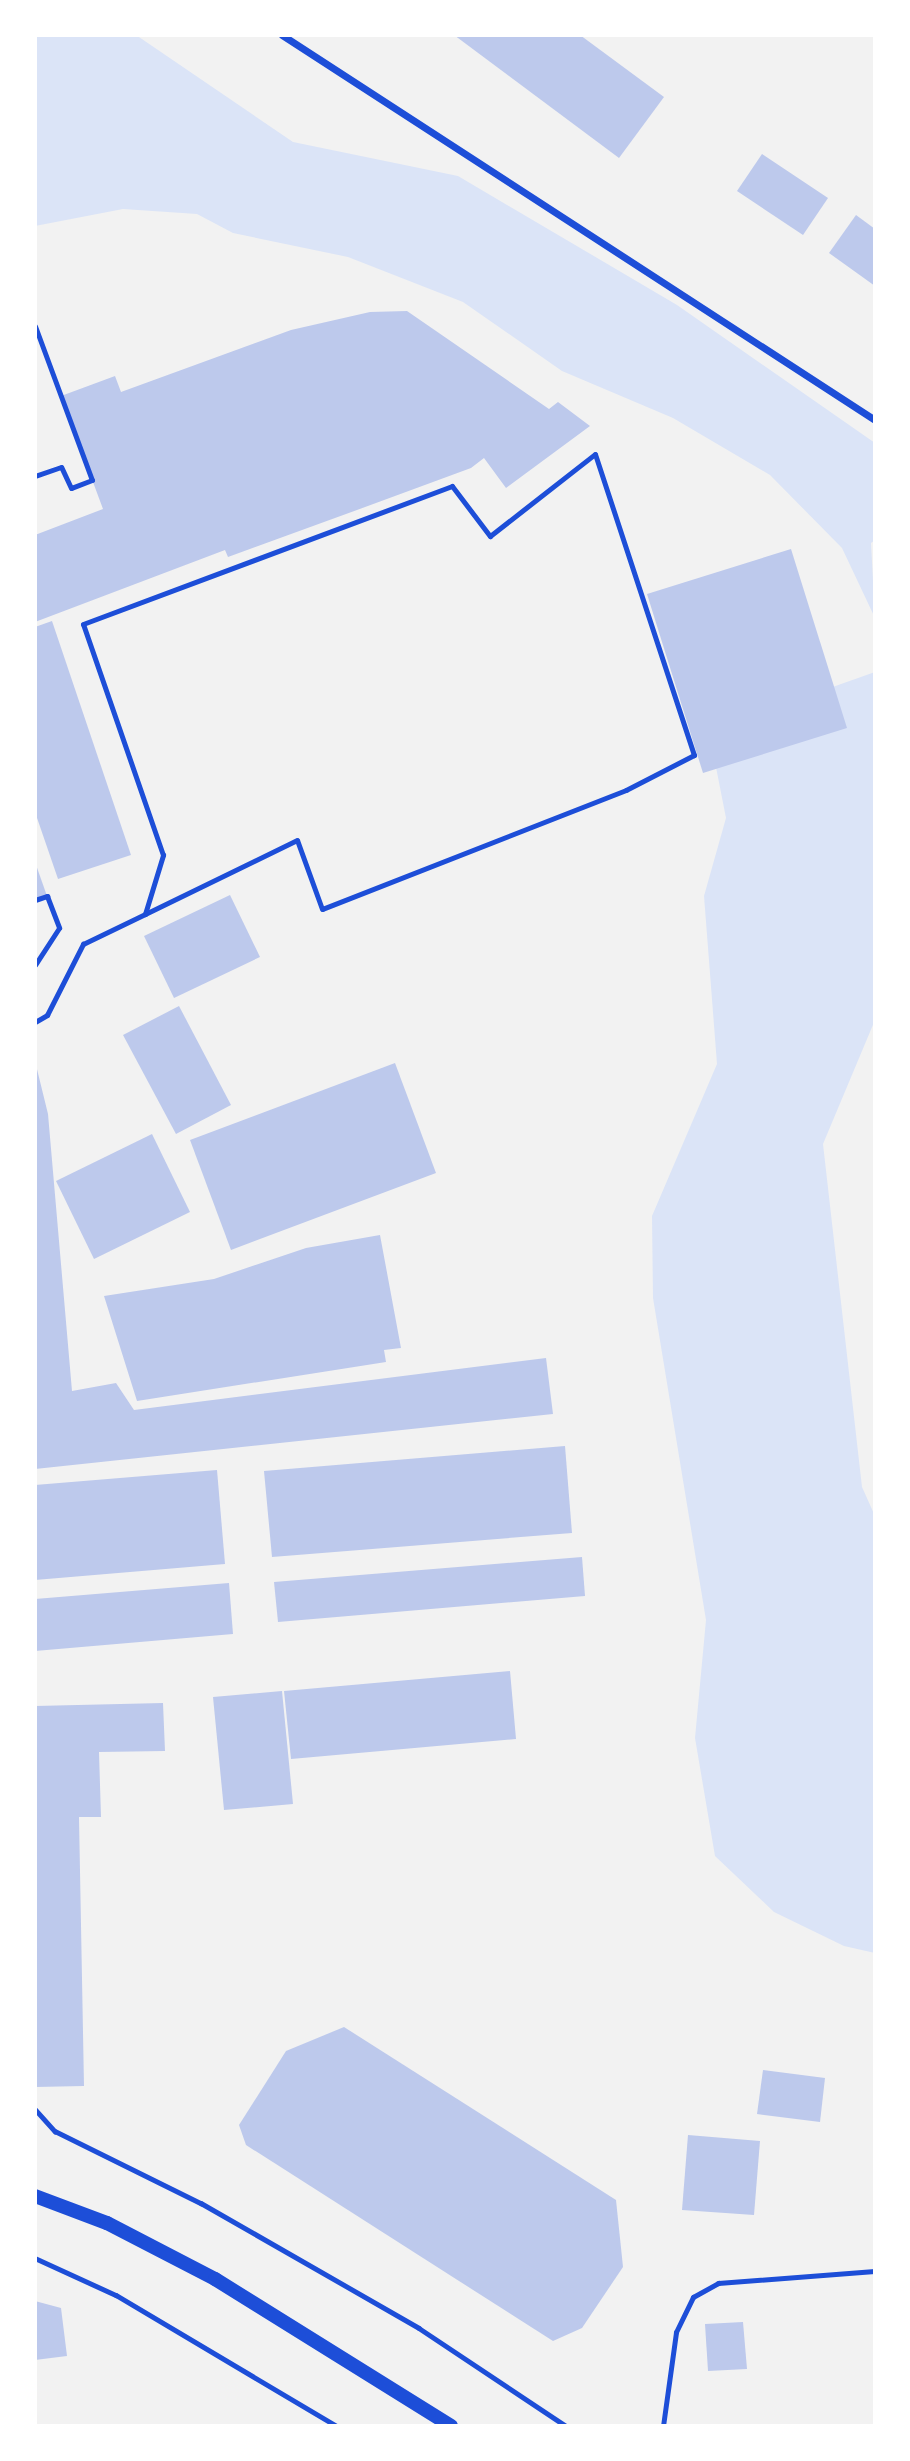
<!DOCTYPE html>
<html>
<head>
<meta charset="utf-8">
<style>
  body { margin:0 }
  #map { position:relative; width:910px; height:2461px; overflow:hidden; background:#f2f2f2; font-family:Barlow,sans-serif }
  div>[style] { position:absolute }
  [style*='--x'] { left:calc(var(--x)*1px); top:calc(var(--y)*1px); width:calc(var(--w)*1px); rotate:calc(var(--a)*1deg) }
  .green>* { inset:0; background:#dbe4f7 }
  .building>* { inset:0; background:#bdc9ec }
  .path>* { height:4.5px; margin:-2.25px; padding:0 2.25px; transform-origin:2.25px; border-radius:2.25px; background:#1d4ed8 }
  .service>* { height:5px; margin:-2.5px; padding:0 2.5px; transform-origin:2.5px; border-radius:2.5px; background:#1d4ed8 }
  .minor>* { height:7px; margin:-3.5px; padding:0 3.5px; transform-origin:3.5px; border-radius:3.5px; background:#1d4ed8 }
  .secondary>* { height:14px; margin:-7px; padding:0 7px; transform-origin:7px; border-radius:7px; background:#1d4ed8 }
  span { translate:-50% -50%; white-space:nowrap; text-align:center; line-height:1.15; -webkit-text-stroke:6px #fff; paint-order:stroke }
  .frame { position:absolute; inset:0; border:37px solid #fff; pointer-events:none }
</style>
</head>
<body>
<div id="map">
  <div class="green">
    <i style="clip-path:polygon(35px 35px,136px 35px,293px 142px,458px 176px,677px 305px,875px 443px,875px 540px,871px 543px,875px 618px,842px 548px,770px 475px,673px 418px,562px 371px,463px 302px,348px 257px,233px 233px,197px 214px,123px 209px,35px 226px)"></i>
    <i style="clip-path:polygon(875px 672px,875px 1020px,823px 1144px,862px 1487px,875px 1516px,875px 1953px,844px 1946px,774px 1912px,715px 1856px,695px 1738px,706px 1620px,653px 1298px,652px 1216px,717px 1064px,704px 896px,726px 818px,713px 752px,739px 720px)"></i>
  </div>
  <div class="building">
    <i style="clip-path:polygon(454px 35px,580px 35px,664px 97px,619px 158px)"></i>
    <i style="clip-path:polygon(762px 154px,828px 198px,803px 235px,737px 191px)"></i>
    <i style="clip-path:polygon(856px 215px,875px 229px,875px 286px,829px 253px)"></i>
    <i style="clip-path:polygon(407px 311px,549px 409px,558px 402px,590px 426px,506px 488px,484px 458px,471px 468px,357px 510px,228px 557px,225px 550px,35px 622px,35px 535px,103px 509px,61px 396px,115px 376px,121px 392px,291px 330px,370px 312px)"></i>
    <i style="clip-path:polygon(791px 549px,847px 728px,703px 773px,647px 594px)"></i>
    <i style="clip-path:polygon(52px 621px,131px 855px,58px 879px,35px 812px,35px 627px)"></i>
    <i style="clip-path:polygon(35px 862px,47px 896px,35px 900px)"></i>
    <i style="clip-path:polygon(230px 895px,260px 957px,174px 998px,144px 936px)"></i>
    <i style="clip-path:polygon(179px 1006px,231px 1105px,176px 1134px,123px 1035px)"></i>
    <i style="clip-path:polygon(35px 1061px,48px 1114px,72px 1391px,116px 1383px,134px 1410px,546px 1358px,553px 1414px,35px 1469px)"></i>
    <i style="clip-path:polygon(395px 1063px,436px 1173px,231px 1250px,190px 1140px)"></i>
    <i style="clip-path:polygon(152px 1134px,190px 1212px,94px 1259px,56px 1181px)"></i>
    <i style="clip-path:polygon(380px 1235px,401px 1348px,384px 1350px,386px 1362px,137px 1401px,104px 1296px,214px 1279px,306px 1248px)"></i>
    <i style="clip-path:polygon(565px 1446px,572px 1533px,272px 1557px,264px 1471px)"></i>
    <i style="clip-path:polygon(217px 1470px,225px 1564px,35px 1580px,35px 1485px)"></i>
    <i style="clip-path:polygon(582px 1557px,585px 1596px,278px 1622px,274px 1582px)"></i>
    <i style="clip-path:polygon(229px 1583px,233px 1634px,35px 1651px,35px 1599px)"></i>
    <i style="clip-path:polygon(510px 1671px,516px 1739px,291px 1759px,284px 1691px)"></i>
    <i style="clip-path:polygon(282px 1691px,293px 1804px,224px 1810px,213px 1697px)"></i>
    <i style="clip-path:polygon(163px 1703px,165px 1751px,99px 1752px,101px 1817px,79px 1817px,84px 2086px,35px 2087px,35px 1706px)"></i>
    <i style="clip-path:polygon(344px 2027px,616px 2200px,623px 2267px,582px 2328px,553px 2341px,246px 2145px,239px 2125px,286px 2051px)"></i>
    <i style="clip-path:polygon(763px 2070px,825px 2078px,820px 2122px,757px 2114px)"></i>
    <i style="clip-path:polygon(688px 2135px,760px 2141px,754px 2215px,682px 2210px)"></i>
    <i style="clip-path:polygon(35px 2301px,61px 2308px,67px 2356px,35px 2360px)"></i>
    <i style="clip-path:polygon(743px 2322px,747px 2369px,708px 2371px,705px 2324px)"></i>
  </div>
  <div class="path">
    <i style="--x:35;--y:2109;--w:30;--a:48"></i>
    <i style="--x:55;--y:2131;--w:163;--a:26.3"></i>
    <i style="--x:201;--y:2203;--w:251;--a:29.8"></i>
    <i style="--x:419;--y:2328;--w:177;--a:33.7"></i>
    <i style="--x:35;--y:2258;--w:89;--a:24.6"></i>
    <i style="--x:116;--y:2295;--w:257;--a:30.7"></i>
  </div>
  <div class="service">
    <i style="--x:35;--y:326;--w:164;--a:69.7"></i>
    <i style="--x:92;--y:480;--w:22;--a:159"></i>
    <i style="--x:71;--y:488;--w:23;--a:-115"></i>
    <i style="--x:61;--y:467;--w:28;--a:161"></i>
    <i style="--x:595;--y:454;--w:317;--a:71.8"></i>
    <i style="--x:694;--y:755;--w:76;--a:152.8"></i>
    <i style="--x:626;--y:790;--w:326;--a:158.6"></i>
    <i style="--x:322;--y:909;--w:73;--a:-109.9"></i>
    <i style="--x:297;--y:840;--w:169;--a:154"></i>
    <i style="--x:145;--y:914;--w:62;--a:-73"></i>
    <i style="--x:163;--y:855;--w:244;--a:-109.1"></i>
    <i style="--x:83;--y:624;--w:394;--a:-20.5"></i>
    <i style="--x:452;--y:486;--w:63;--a:52.8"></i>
    <i style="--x:490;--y:536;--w:133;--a:-38"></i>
    <i style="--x:35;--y:900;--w:13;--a:-18"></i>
    <i style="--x:47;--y:896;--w:34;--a:69"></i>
    <i style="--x:59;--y:928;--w:44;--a:123"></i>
    <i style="--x:35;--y:1022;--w:14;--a:-30"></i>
    <i style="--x:47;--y:1015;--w:80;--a:-63.1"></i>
    <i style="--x:83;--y:944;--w:69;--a:-25.8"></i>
    <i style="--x:663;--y:2426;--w:95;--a:-82.1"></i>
    <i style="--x:676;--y:2332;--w:39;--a:-64"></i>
    <i style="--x:693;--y:2297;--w:29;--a:-29"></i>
    <i style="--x:718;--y:2283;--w:157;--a:-4.4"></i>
  </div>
  <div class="minor">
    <i style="--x:282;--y:35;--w:707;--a:32.99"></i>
  </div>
  <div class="secondary">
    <i style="--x:35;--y:2196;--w:77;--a:20.6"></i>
    <i style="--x:107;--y:2223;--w:122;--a:27.4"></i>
    <i style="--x:215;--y:2279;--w:278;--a:31.9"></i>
  </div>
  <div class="frame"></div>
</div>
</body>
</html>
